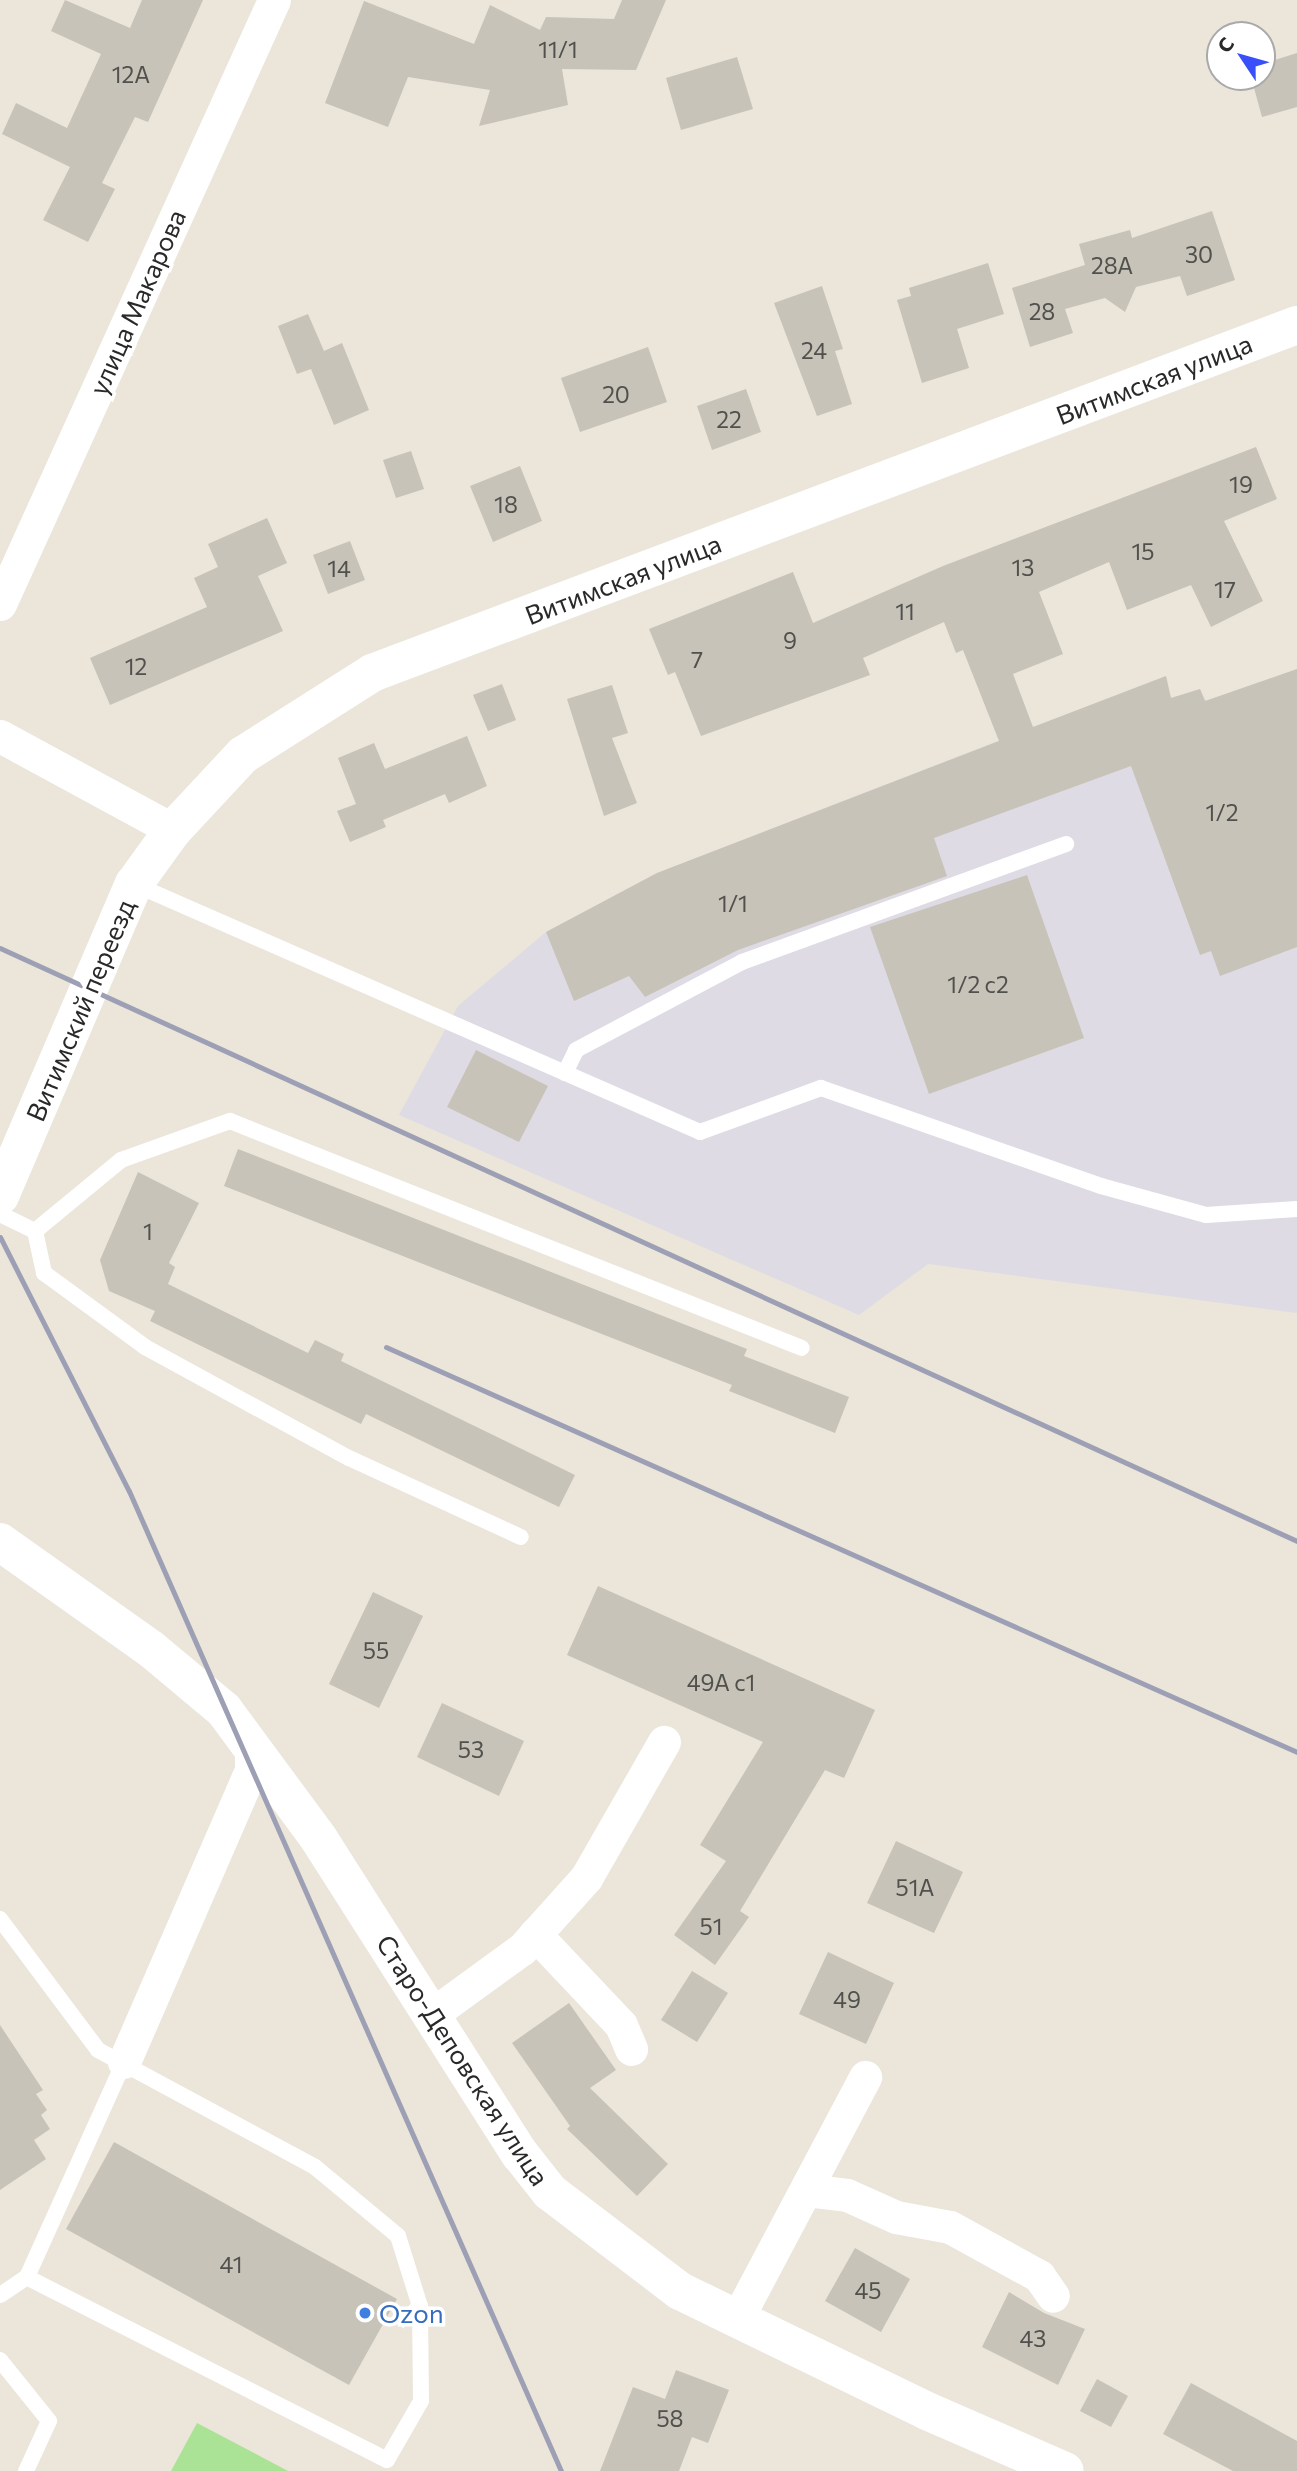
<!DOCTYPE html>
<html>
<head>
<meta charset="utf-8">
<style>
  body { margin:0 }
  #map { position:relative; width:1297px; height:2471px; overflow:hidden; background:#ebe5da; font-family:Commissioner,sans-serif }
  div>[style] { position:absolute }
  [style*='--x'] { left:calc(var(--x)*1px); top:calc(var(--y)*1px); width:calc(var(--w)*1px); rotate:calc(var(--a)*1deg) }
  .industrial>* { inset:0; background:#dedbe4 }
  .green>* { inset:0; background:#abe396 }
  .building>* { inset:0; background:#c7c3b9 }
  .service>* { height:16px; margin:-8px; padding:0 8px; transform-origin:8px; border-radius:8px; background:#fff }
  .minor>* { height:33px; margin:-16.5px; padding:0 16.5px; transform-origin:16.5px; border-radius:16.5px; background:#fff }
  .tertiary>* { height:38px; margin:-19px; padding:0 19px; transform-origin:19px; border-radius:19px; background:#fff }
  .secondary>* { height:38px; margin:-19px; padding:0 19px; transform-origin:19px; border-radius:19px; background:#fff }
  .rail>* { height:5px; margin:-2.5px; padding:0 2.5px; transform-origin:2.5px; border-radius:2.5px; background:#9d9fb4 }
  .dots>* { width:19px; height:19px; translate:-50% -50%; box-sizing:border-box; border:4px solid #fff; border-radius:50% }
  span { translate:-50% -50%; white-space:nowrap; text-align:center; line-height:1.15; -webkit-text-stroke:7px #fff; paint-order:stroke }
  .number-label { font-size:23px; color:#50504d }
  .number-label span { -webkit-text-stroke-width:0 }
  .street-label { font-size:26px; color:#292929 }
  .shop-label { font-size:26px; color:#366cbe }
  .left { translate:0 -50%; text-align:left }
  .north { position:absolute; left:1206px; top:21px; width:70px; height:70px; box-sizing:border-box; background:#fff; border:2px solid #a9a9a9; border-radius:50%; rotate:306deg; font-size:19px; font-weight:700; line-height:28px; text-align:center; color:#292929 }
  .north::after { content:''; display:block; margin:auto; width:24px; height:32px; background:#384ffa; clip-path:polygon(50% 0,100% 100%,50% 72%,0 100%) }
</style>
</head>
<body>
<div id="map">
  <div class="industrial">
    <i style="clip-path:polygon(1297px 669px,1297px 1313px,928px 1264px,859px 1315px,399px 1115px,458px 1006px,546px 932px,657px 873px,1166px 676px,1171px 698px,1200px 689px,1206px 701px)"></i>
  </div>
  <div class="green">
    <i style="clip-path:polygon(197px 2423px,288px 2471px,171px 2471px)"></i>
  </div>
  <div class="building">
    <i style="clip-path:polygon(65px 0,130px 28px,142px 0,203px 0,148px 122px,135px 117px,102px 183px,115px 189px,88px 242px,43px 220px,70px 167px,2px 134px,16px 103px,67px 128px,101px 54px,51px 31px)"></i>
    <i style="clip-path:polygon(622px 0,666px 0,636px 70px,562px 69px,568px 105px,479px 126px,490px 90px,408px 77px,388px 127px,325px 103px,364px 1px,474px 44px,490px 5px,540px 30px,546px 17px,614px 19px)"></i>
    <i style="clip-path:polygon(1297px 53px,1297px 107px,1262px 117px,1251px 77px,1262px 77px,1262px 64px)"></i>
    <i style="clip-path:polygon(737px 57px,753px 109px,681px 130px,666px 78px)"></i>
    <i style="clip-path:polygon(1212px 211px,1235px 280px,1187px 296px,1180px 276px,1136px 287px,1125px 312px,1105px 298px,1065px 309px,1073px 333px,1030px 347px,1012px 288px,1085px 265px,1079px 244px,1130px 230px,1132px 238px)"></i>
    <i style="clip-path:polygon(988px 263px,1004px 314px,957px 329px,969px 368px,922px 383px,897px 300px,911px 296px,909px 288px)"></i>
    <i style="clip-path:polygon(822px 286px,843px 349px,835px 351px,852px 404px,817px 416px,774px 303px)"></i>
    <i style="clip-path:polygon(308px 314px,324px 351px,342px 343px,369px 410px,334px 425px,311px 369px,297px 374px,278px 326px)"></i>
    <i style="clip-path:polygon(648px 347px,667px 402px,580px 432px,561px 378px)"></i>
    <i style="clip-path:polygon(746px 389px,761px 432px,712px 450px,697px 406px)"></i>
    <i style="clip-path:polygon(1256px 447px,1277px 499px,1224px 521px,1263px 601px,1211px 627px,1191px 585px,1127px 610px,1109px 562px,1039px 592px,1063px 654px,1013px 674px,1033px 727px,1166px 676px,1171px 698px,1200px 689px,1205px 701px,1297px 669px,1297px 947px,1220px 976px,1211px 951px,1200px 955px,1131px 766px,934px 838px,947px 876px,738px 950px,645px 997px,629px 976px,574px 1001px,546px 932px,657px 873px,999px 741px,963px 650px,956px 653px,944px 622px,863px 658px,870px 675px,701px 736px,675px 672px,668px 675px,649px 629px,793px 572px,813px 623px,943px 566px)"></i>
    <i style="clip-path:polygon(411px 451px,424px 489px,396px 498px,383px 460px)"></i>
    <i style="clip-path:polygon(520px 466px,542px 521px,493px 542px,470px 486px)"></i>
    <i style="clip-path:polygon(267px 518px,287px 563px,258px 576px,283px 631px,110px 705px,90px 658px,207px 607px,194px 578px,218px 567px,208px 544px)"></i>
    <i style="clip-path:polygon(350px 541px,365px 580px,328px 594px,313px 555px)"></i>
    <i style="clip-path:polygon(502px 684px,516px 720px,488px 731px,473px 695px)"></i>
    <i style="clip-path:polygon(612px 685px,628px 733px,612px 738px,637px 803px,604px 816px,567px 699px)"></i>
    <i style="clip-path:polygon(467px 736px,487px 786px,449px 803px,445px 794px,383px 820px,386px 827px,350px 842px,337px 811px,356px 804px,338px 758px,374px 743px,385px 769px)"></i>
    <i style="clip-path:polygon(1027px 875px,1084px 1038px,929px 1094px,870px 927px)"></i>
    <i style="clip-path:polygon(476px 1050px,548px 1086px,519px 1142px,447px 1107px)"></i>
    <i style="clip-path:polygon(238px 1149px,747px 1349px,744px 1356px,849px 1397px,835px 1433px,729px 1391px,732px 1385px,224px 1186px)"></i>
    <i style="clip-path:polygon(138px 1172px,199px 1203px,169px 1263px,175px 1267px,168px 1284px,308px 1353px,315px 1340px,344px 1354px,341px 1361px,575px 1475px,559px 1507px,366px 1414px,361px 1424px,150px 1321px,155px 1311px,109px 1291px,100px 1260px)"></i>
    <i style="clip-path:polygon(598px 1586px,875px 1710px,844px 1778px,825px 1770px,740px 1911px,749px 1917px,715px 1965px,674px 1935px,726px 1861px,700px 1845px,763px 1742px,567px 1655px)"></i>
    <i style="clip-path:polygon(373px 1592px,423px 1616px,379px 1708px,329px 1684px)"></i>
    <i style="clip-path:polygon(442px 1703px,524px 1741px,499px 1796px,417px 1757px)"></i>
    <i style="clip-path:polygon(896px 1841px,963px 1872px,934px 1933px,867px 1903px)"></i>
    <i style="clip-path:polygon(828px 1952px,894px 1983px,866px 2044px,799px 2014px)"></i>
    <i style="clip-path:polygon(692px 1971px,728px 1993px,697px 2042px,661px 2020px)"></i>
    <i style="clip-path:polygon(569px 2003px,616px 2070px,590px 2088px,668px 2164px,637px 2196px,567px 2129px,570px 2126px,512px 2043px)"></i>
    <i style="clip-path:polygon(0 2025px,43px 2090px,36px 2094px,47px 2110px,41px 2115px,50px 2129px,34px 2140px,46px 2159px,0 2190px)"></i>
    <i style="clip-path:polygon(114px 2142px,397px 2299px,349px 2385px,66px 2229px)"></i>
    <i style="clip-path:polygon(855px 2248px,910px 2279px,881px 2332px,825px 2301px)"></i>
    <i style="clip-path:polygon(1009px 2292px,1044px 2313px,1085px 2329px,1058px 2385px,982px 2347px)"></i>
    <i style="clip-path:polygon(676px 2370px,729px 2390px,708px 2443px,692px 2437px,679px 2471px,600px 2471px,633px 2387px,665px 2399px)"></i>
    <i style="clip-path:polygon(1097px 2379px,1128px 2396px,1111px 2427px,1080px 2411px)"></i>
    <i style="clip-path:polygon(1191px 2383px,1297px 2441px,1297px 2471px,1233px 2471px,1163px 2434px)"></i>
  </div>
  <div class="service">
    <i style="--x:134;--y:884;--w:618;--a:23.66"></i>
    <i style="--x:700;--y:1132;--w:129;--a:-20"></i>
    <i style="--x:821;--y:1088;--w:297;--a:19.3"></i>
    <i style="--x:1101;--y:1186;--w:109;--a:15.4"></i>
    <i style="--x:1206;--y:1215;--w:91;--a:-3.8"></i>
    <i style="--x:565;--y:1073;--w:25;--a:-64"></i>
    <i style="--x:576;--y:1050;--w:188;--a:-27.9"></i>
    <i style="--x:742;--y:962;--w:345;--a:-20"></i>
    <i style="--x:0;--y:1214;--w:39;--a:26"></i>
    <i style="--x:35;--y:1231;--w:112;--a:-39.5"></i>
    <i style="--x:121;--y:1160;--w:116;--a:-19.7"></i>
    <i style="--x:230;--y:1121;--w:615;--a:21.65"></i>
    <i style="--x:35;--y:1231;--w:43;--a:77.9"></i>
    <i style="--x:44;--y:1273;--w:125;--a:36.2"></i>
    <i style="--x:145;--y:1347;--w:232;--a:28.6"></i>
    <i style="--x:349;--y:1458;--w:189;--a:24.7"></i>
    <i style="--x:0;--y:1919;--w:164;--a:53.2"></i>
    <i style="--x:98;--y:2050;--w:247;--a:28.3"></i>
    <i style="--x:315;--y:2167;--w:108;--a:39.7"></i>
    <i style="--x:398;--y:2236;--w:73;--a:72.6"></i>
    <i style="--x:420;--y:2306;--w:95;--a:89.4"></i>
    <i style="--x:421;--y:2401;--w:68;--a:120"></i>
    <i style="--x:387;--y:2460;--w:404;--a:-153.1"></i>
    <i style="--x:27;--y:2277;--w:32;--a:146"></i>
    <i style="--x:27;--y:2277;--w:236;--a:-65.7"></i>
    <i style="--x:0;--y:2360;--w:78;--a:51.2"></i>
    <i style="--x:49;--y:2421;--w:55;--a:114.7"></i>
  </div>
  <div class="minor">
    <i style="--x:0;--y:604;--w:663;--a:-65.6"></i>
    <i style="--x:0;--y:736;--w:197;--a:28.5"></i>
    <i style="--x:535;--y:1934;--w:125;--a:46.6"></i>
    <i style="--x:621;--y:2025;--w:26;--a:67"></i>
    <i style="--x:431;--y:2015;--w:112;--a:-36"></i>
    <i style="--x:522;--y:1949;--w:96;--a:-48"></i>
    <i style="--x:586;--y:1878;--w:157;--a:-60.2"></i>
    <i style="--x:124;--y:2062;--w:318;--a:-66.5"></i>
    <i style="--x:251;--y:1770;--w:24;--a:-90"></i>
    <i style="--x:806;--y:2190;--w:41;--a:7"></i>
    <i style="--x:847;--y:2195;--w:54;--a:24.2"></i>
    <i style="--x:896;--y:2217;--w:55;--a:10.5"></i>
    <i style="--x:950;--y:2227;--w:102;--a:28.8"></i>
    <i style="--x:1039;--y:2276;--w:24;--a:55"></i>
    <i style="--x:737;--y:2319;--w:274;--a:-62.1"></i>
  </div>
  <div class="tertiary">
    <i style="--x:0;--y:1196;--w:340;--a:-66.8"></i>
    <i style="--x:134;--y:884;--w:67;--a:-54.2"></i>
    <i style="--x:173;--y:830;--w:103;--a:-47"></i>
    <i style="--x:243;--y:755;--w:153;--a:-32.4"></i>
    <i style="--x:372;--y:673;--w:988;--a:-20.62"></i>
  </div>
  <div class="secondary">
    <i style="--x:0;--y:1542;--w:185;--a:35.3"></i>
    <i style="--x:151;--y:1649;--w:95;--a:39.9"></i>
    <i style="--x:224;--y:1710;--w:160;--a:53.6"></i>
    <i style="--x:319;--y:1839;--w:374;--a:57.5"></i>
    <i style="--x:520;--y:2154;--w:48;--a:51.7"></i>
    <i style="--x:550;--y:2192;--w:163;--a:37.3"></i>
    <i style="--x:680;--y:2291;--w:275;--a:25.9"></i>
    <i style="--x:927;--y:2411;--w:150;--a:23.5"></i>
  </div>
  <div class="rail">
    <i style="--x:0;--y:948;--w:1426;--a:24.57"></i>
    <i style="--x:0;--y:1237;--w:285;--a:63.1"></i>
    <i style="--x:129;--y:1491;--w:1071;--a:66.21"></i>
    <i style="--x:386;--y:1347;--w:997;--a:23.97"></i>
  </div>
  <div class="dots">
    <i style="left:365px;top:2313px;background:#3f7fe0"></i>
  </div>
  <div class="number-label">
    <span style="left:558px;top:49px">11/1</span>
    <span style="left:131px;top:74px">12А</span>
    <span style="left:1199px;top:254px">30</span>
    <span style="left:1112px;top:265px">28А</span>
    <span style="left:1042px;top:311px">28</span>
    <span style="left:814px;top:350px">24</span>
    <span style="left:616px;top:394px">20</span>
    <span style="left:729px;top:419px">22</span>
    <span style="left:1241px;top:484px">19</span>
    <span style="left:506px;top:504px">18</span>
    <span style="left:1143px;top:551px">15</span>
    <span style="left:1023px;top:567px">13</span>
    <span style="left:339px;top:568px">14</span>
    <span style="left:1225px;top:589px">17</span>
    <span style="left:905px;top:611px">11</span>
    <span style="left:790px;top:640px">9</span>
    <span style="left:697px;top:659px">7</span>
    <span style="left:136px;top:666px">12</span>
    <span style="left:1222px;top:812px">1/2</span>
    <span style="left:733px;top:903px">1/1</span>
    <span style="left:978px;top:984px">1/2 с2</span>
    <span style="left:148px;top:1231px">1</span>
    <span style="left:376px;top:1650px">55</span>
    <span style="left:721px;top:1682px">49А с1</span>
    <span style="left:471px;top:1749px">53</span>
    <span style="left:915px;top:1887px">51А</span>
    <span style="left:711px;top:1926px">51</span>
    <span style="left:847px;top:1999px">49</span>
    <span style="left:231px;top:2264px">41</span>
    <span style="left:868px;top:2290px">45</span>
    <span style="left:1033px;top:2338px">43</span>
    <span style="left:670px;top:2418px">58</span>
  </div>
  <div class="street-label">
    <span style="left:137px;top:302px;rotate:-66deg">улица Макарова</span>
    <span style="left:1154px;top:379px;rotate:-21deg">Витимская улица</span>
    <span style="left:623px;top:579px;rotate:-21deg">Витимская улица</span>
    <span style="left:80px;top:1010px;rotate:-67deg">Витимский переезд</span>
    <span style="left:463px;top:2060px;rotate:57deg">Старо-Деповская улица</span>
  </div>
  <div class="shop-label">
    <span class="left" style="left:379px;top:2313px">Ozon</span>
  </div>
  <div class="north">С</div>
</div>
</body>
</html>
